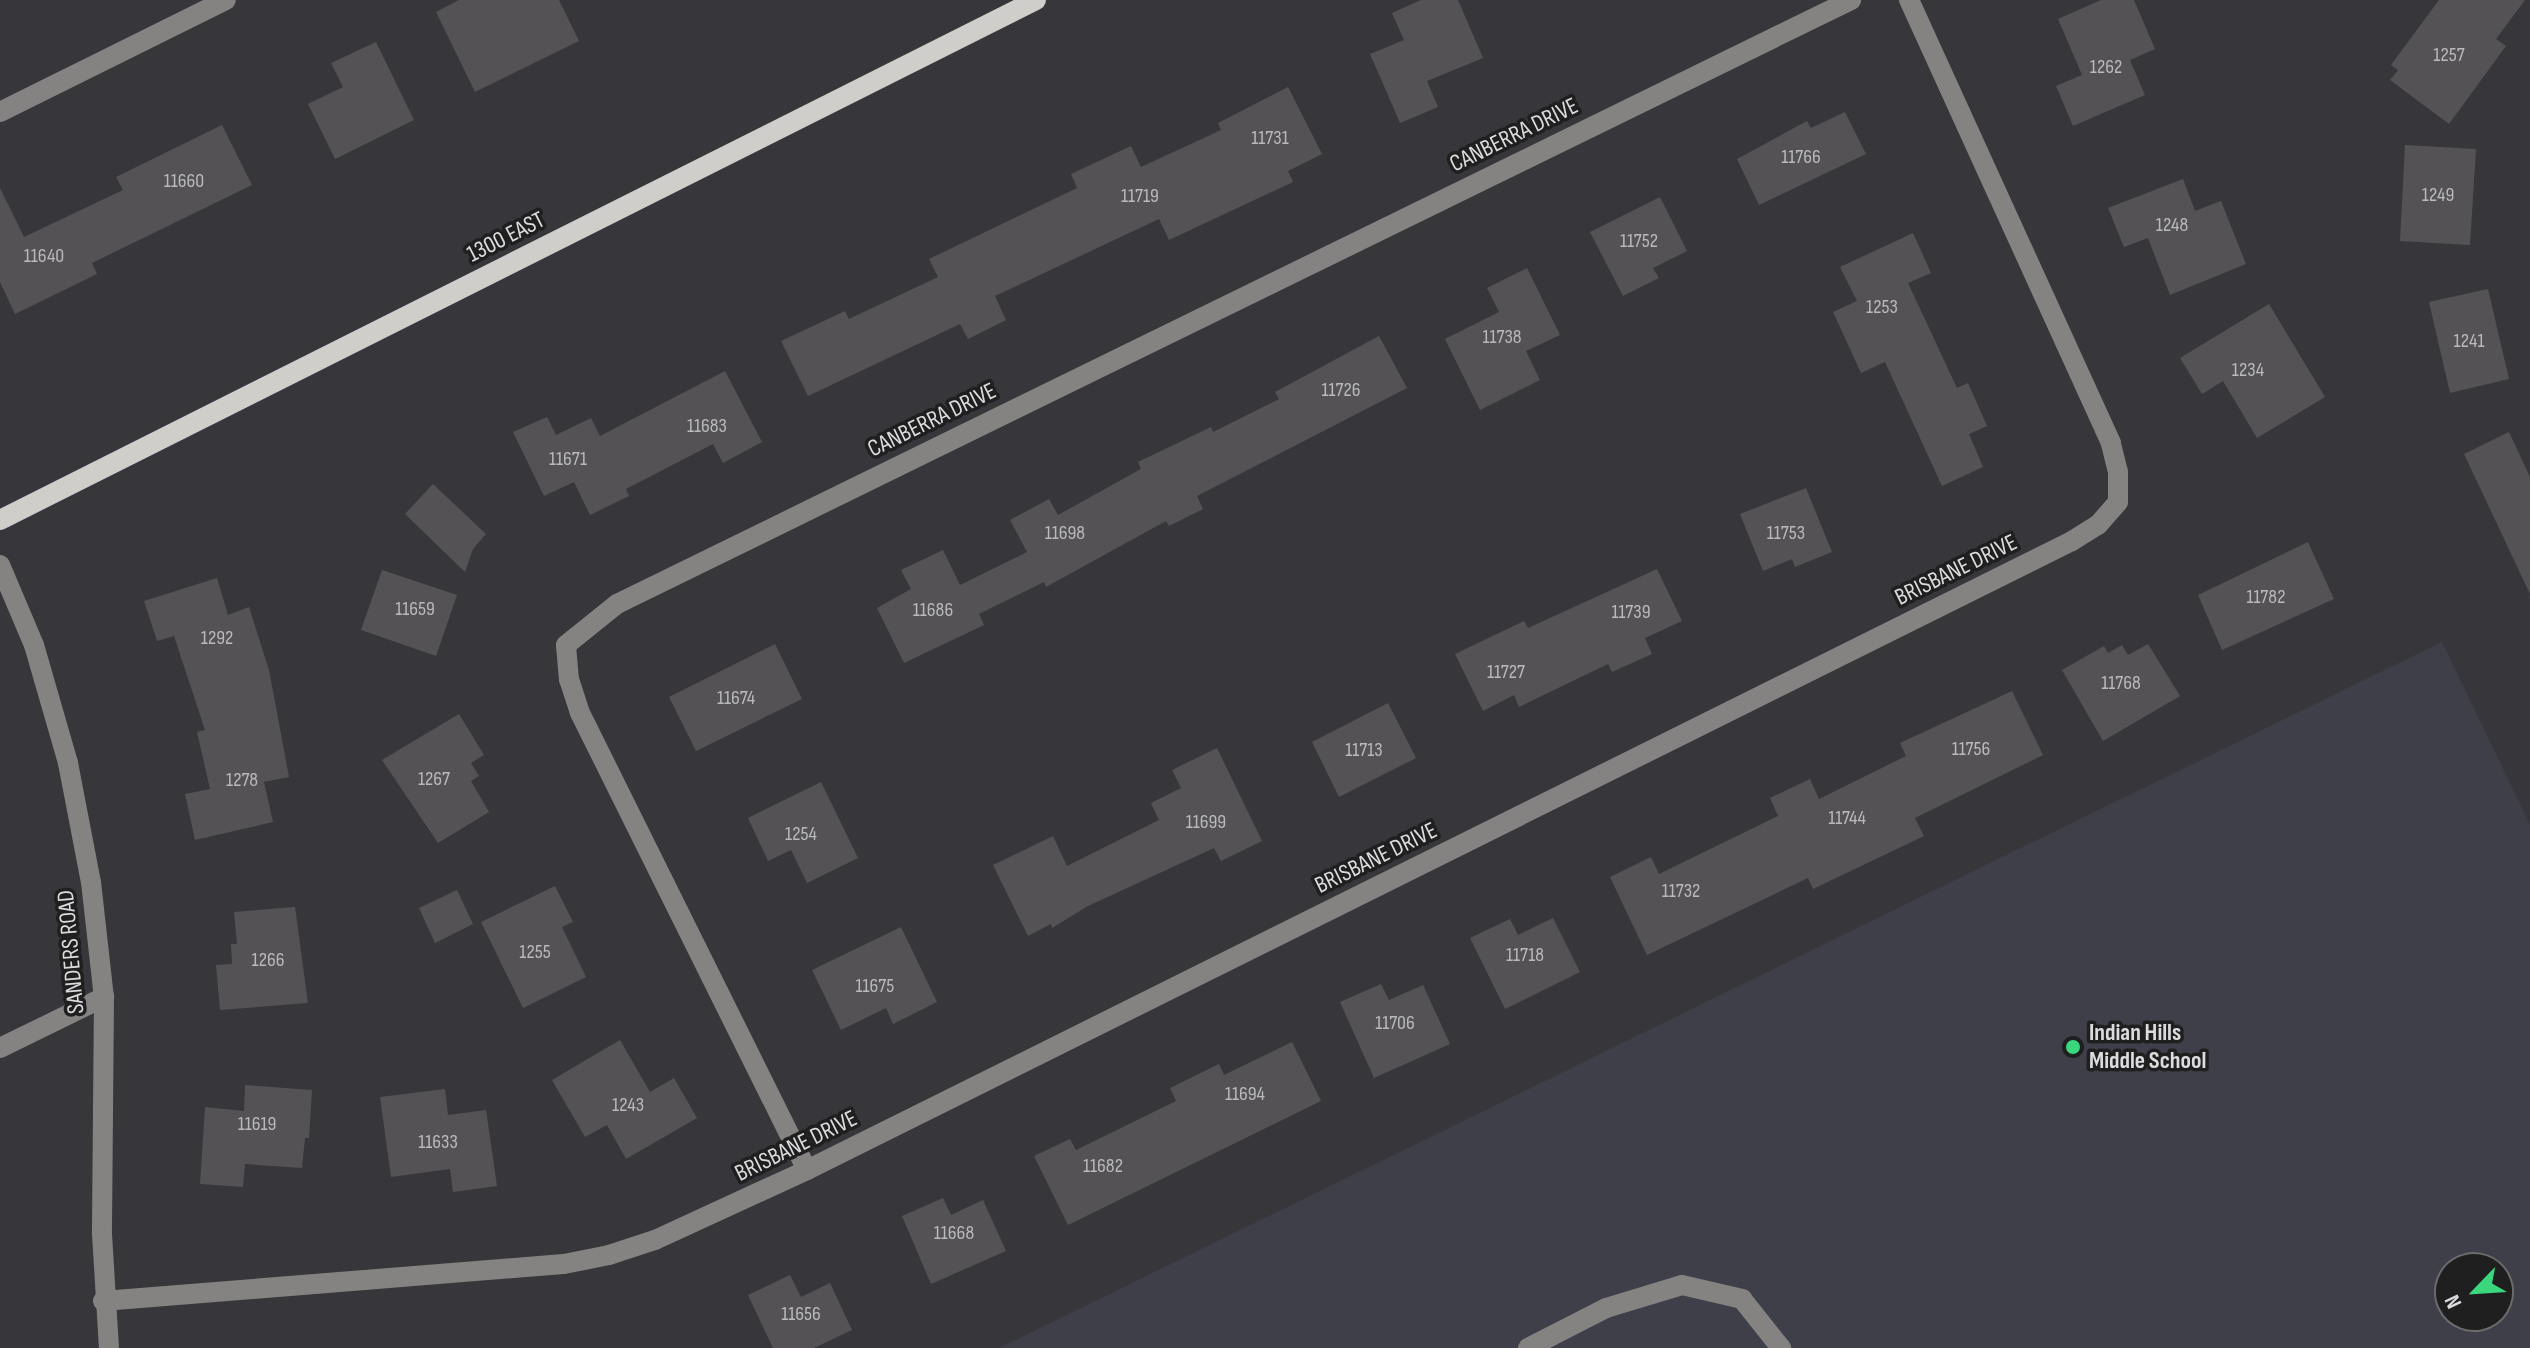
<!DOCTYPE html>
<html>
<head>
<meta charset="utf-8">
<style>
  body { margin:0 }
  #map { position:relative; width:2530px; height:1348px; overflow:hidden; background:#37373b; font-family:"Sofia Sans Condensed",sans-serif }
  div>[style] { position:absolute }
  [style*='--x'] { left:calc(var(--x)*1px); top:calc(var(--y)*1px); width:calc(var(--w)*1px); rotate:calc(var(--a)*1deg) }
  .built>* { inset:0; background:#3e3f49 }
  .building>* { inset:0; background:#545255 }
  .minor>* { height:20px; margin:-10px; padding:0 10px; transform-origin:10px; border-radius:10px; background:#848382 }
  .major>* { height:20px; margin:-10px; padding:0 10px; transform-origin:10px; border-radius:10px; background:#d0cecb }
  .dots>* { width:22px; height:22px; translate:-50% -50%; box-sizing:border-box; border:4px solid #1f1f20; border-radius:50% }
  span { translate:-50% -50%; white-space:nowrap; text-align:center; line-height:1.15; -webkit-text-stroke:7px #1f1f20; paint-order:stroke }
  .number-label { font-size:20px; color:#bababc }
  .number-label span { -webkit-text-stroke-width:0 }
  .street-label { font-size:24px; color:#dcdcdf }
  .poi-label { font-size:24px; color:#dcdcdf; font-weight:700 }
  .left { translate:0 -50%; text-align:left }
  .north { position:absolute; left:2434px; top:1252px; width:80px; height:80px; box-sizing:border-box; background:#1f1f20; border:2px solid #6b6b6c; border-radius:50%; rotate:245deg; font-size:22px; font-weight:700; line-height:32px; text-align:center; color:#dcdcdf }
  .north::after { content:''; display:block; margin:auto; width:28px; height:36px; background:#3bd77e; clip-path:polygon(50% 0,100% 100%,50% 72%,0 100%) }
</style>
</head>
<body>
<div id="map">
  <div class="built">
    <i style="clip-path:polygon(evenodd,2442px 642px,2530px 825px,2530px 1348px,999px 1348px,2442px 642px,2450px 1268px,2498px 1268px,2498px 1316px,2450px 1316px,2450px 1268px)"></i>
  </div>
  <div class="building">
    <i style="clip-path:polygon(459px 0,559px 0,579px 41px,475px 92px,436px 12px)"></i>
    <i style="clip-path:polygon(1421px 0,1458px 0,1483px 58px,1427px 81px,1438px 107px,1400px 123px,1370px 54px,1404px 40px,1392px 13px)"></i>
    <i style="clip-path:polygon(2101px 0,2134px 0,2155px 49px,2130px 60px,2145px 95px,2073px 126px,2056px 86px,2082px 75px,2058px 19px)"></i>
    <i style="clip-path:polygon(2439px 0,2525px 0,2496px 39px,2506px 46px,2449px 124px,2390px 80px,2398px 70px,2391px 65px)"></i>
    <i style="clip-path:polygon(376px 42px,414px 120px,335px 159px,308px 104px,343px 87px,331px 63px)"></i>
    <i style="clip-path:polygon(1288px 87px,1322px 154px,1288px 171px,1293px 182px,1169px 240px,1159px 219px,995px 296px,1006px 320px,968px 339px,960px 324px,808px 396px,781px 341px,845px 311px,849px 319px,938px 277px,929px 259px,1077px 188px,1071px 174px,1131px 146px,1141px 167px,1221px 130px,1218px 123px)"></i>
    <i style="clip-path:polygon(1845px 112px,1866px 154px,1759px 205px,1737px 159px,1807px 121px,1811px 128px)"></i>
    <i style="clip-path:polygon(222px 125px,252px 185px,92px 263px,97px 274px,15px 314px,0 282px,0 188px,24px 237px,123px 190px,116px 177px)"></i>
    <i style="clip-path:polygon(2405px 145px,2476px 149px,2470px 245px,2400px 241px)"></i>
    <i style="clip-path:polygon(2183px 179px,2195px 211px,2221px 201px,2246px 264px,2170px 295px,2148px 238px,2124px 247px,2108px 208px)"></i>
    <i style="clip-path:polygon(1660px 197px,1687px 251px,1653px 268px,1659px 278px,1623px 296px,1590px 232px)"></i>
    <i style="clip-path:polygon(1913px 233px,1931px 273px,1908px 283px,1957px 388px,1968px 383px,1987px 426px,1969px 434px,1983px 467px,1942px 486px,1885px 362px,1861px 373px,1833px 312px,1857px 301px,1840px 267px)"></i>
    <i style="clip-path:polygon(1527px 268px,1560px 335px,1526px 351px,1540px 380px,1480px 410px,1445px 339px,1499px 312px,1487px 288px)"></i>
    <i style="clip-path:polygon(2488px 289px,2509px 379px,2450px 393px,2429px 302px)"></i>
    <i style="clip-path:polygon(2269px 304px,2325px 397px,2257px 438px,2223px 381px,2202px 394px,2180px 358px)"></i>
    <i style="clip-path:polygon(1379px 336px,1407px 388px,1197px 496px,1203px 509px,1169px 526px,1166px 521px,1046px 587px,1044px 582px,979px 614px,984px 625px,904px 663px,877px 608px,911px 589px,901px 570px,943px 550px,960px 585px,1027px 552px,1010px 520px,1049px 499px,1058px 515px,1141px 469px,1138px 462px,1211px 427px,1213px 432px,1279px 399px,1275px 392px)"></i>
    <i style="clip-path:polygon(725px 371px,762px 442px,723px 463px,713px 444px,626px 489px,629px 496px,590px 515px,574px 482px,544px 496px,513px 432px,547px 417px,556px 435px,591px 418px,600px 436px)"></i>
    <i style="clip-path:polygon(2509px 432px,2530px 477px,2530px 594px,2464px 454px)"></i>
    <i style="clip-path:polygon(433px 484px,486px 534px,473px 549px,465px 572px,405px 514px)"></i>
    <i style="clip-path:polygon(1806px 488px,1832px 552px,1795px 567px,1792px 559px,1763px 571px,1740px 514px)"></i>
    <i style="clip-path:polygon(2308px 542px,2334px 599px,2222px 650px,2198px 595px)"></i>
    <i style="clip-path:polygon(1657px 569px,1682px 621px,1645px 638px,1652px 654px,1612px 672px,1608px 664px,1519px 707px,1514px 695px,1483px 711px,1455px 654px,1524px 621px,1528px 628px)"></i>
    <i style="clip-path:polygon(382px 570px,457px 595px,436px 656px,361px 630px)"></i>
    <i style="clip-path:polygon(217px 578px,228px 615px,249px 607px,269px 670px,289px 777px,264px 782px,273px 822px,195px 840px,185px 794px,210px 789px,197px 732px,205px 730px,174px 636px,157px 641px,144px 601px)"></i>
    <i style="clip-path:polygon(775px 644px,802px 699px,696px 751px,669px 697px)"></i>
    <i style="clip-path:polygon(2148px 644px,2180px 696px,2103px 741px,2062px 670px,2104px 646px,2108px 653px,2122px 645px,2128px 655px)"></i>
    <i style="clip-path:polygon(2012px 691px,2043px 755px,1915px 818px,1924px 836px,1813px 889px,1808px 878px,1647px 955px,1610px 877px,1651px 857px,1659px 874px,1778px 816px,1770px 798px,1810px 779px,1819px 799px,1906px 756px,1900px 743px)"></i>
    <i style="clip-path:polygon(1388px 703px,1416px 758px,1339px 797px,1312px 742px)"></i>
    <i style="clip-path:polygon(459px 714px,484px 755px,471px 763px,479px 776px,471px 781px,489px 812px,438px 843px,382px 760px)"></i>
    <i style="clip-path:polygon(1217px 748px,1262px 841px,1221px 861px,1214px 848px,1088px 906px,1052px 928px,1051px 924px,1028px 936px,993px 865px,1053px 836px,1067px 866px,1159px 820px,1151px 803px,1181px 788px,1172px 770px)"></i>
    <i style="clip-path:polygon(821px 782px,858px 858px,807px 883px,791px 850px,768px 861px,748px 818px)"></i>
    <i style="clip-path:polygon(555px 886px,573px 922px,562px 927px,586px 977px,523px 1008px,481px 922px)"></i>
    <i style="clip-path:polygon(457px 890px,473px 924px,435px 943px,419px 908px)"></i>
    <i style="clip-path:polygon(295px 907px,308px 1003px,220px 1010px,216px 965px,232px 964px,231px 944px,237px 944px,234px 912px)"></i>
    <i style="clip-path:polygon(1553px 918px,1580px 972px,1505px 1009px,1470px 938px,1510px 919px,1518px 935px)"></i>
    <i style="clip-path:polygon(901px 927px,937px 1002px,893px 1024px,886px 1008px,841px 1030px,812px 970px)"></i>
    <i style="clip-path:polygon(1381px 984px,1389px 1000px,1423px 985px,1450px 1044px,1374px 1078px,1340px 1002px)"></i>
    <i style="clip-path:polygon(620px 1040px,650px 1092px,674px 1078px,697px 1118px,626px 1159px,607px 1125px,585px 1137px,552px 1080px)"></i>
    <i style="clip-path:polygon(1292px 1042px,1321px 1101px,1068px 1225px,1034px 1156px,1070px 1139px,1076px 1150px,1176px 1101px,1170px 1088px,1219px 1064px,1224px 1075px)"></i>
    <i style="clip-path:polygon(245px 1085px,312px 1090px,309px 1138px,305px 1138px,302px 1168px,245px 1164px,243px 1187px,200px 1184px,205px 1107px,244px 1111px)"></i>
    <i style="clip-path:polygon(445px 1089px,448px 1115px,486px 1110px,497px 1186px,453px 1192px,450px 1169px,391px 1177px,380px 1097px)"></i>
    <i style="clip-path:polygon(943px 1198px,951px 1215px,983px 1200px,1006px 1251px,931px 1284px,902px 1216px)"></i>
    <i style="clip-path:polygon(790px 1275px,801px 1297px,830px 1283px,852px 1330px,814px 1348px,773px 1348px,748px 1295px)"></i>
  </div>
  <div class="minor">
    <i style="--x:0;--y:112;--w:252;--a:-26.4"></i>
    <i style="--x:0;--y:565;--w:87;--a:67"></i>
    <i style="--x:34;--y:645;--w:123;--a:73.9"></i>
    <i style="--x:68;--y:763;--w:121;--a:79.1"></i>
    <i style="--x:91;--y:882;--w:116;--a:83.6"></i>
    <i style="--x:104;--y:997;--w:237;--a:90.5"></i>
    <i style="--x:102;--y:1234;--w:114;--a:86.5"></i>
    <i style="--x:0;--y:1048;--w:116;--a:-26.1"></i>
    <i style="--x:807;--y:1170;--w:510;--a:-116.41"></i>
    <i style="--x:580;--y:713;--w:35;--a:-108"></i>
    <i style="--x:569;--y:680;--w:35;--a:-95"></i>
    <i style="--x:566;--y:645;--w:65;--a:-38.8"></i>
    <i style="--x:617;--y:604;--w:1374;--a:-26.08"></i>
    <i style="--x:103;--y:1301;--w:462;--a:-4.6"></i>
    <i style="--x:564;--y:1264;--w:46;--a:-11.3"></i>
    <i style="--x:609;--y:1255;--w:48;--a:-18.1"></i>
    <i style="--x:655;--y:1240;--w:167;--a:-24.7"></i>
    <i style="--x:807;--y:1170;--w:1413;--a:-26.44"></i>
    <i style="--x:2072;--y:541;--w:31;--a:-32"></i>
    <i style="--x:2098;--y:525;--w:30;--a:-49"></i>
    <i style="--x:2118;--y:502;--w:30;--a:-90"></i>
    <i style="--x:2118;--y:472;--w:30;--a:-104"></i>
    <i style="--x:2111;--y:443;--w:487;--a:-114.5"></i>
    <i style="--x:1528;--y:1348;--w:88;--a:-27.1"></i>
    <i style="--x:1606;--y:1308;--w:79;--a:-16.8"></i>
    <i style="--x:1682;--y:1285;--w:62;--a:13.1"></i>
    <i style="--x:1742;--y:1299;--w:63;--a:51.5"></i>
  </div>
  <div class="major">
    <i style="--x:0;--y:520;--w:1159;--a:-26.65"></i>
  </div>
  <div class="dots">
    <i style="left:2073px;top:1047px;background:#3bd77e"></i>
  </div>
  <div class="number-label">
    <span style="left:2449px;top:55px">1257</span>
    <span style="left:2106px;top:67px">1262</span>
    <span style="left:1270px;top:138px">11731</span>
    <span style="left:1801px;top:157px">11766</span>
    <span style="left:184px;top:181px">11660</span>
    <span style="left:2438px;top:195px">1249</span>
    <span style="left:1140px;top:196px">11719</span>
    <span style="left:2172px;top:225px">1248</span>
    <span style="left:1639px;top:241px">11752</span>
    <span style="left:44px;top:256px">11640</span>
    <span style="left:1882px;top:307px">1253</span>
    <span style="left:1502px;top:337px">11738</span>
    <span style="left:2469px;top:341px">1241</span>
    <span style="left:2248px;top:370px">1234</span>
    <span style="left:1341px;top:390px">11726</span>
    <span style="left:707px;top:426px">11683</span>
    <span style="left:568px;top:459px">11671</span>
    <span style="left:1065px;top:533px">11698</span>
    <span style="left:1786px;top:533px">11753</span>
    <span style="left:2266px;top:597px">11782</span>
    <span style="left:415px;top:609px">11659</span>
    <span style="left:933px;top:610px">11686</span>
    <span style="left:1631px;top:612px">11739</span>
    <span style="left:217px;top:638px">1292</span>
    <span style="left:1506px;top:672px">11727</span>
    <span style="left:2121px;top:683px">11768</span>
    <span style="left:736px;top:698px">11674</span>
    <span style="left:1971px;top:749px">11756</span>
    <span style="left:1364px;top:750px">11713</span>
    <span style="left:434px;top:779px">1267</span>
    <span style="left:242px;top:780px">1278</span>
    <span style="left:1847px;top:818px">11744</span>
    <span style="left:1206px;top:822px">11699</span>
    <span style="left:801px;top:834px">1254</span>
    <span style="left:1681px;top:891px">11732</span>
    <span style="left:535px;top:952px">1255</span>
    <span style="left:1525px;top:955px">11718</span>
    <span style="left:268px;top:960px">1266</span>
    <span style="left:875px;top:986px">11675</span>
    <span style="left:1395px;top:1023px">11706</span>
    <span style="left:1245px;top:1094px">11694</span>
    <span style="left:628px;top:1105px">1243</span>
    <span style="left:257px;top:1124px">11619</span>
    <span style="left:438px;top:1142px">11633</span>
    <span style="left:1103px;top:1166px">11682</span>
    <span style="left:954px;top:1233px">11668</span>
    <span style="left:801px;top:1314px">11656</span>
  </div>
  <div class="street-label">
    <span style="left:1514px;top:135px;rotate:-26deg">CANBERRA DRIVE</span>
    <span style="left:506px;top:237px;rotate:-27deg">1300 EAST</span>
    <span style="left:932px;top:420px;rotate:-26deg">CANBERRA DRIVE</span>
    <span style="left:1956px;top:570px;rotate:-26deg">BRISBANE DRIVE</span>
    <span style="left:1376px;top:858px;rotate:-26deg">BRISBANE DRIVE</span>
    <span style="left:71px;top:952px;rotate:-95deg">SANDERS ROAD</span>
    <span style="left:796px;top:1146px;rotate:-26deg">BRISBANE DRIVE</span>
  </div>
  <div class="poi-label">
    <span class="left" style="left:2089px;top:1047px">Indian Hills<br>Middle School</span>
  </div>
  <div class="north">N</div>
</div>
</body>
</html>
